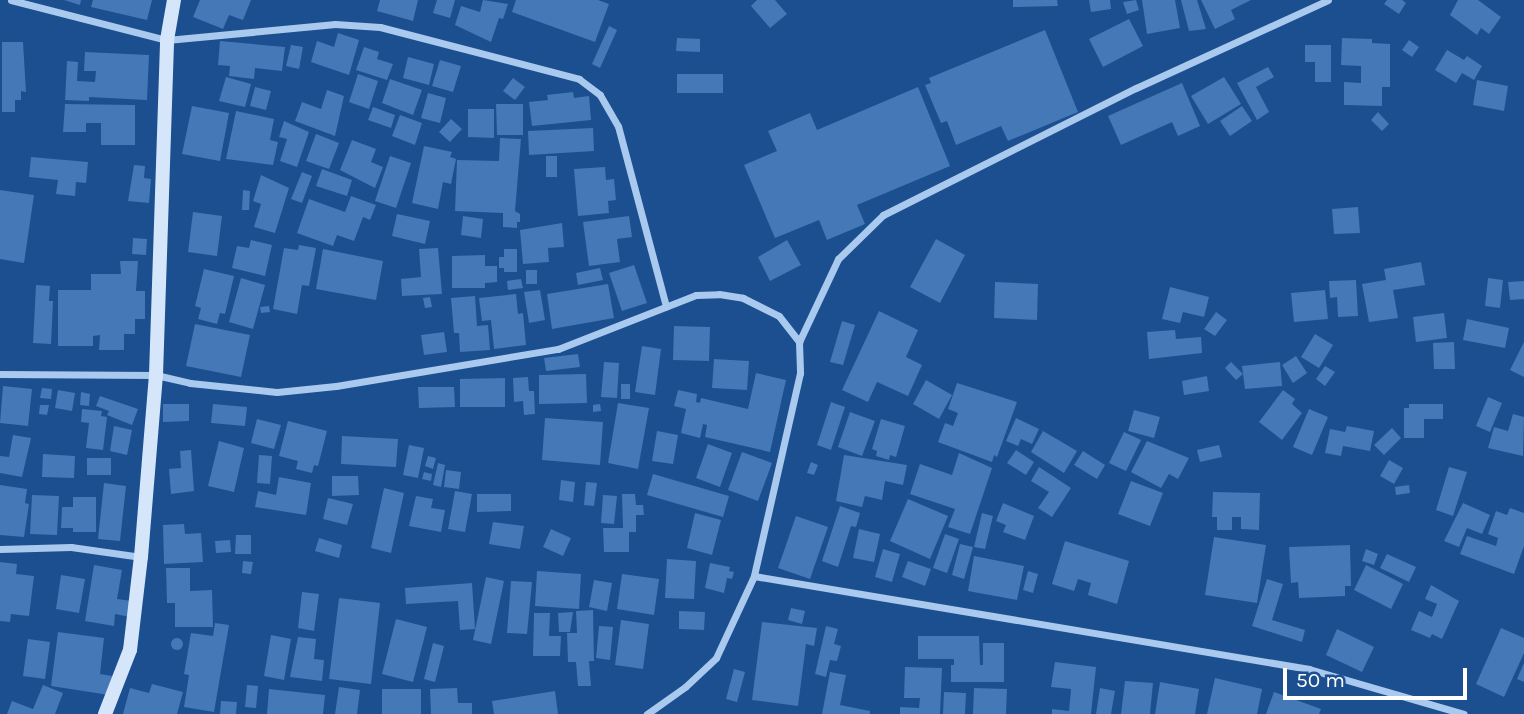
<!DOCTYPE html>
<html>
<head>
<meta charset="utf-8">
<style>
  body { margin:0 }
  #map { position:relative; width:1524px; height:714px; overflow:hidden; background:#1b4f8f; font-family:Karla,sans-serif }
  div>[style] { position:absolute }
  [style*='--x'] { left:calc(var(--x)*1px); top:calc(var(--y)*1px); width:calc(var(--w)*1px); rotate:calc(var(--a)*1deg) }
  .building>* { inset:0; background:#4478b7 }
  .round { border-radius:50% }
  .minor>* { height:7px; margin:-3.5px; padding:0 3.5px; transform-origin:3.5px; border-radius:3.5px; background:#a9c9ee }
  .secondary>* { height:14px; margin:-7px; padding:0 7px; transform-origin:7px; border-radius:7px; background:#d6e6fa }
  span { translate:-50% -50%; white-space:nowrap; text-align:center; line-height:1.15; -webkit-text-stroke:5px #1b4f8f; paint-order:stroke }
  .scale { position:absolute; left:1283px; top:668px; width:184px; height:32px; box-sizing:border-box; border:4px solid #fff; border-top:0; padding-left:9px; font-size:21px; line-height:24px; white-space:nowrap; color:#fff; -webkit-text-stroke:5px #1b4f8f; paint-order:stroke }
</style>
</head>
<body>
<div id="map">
  <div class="building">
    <i style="clip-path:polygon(64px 0,81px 0,80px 5px)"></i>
    <i style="clip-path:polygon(93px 0,152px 0,147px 20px,91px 7px)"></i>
    <i style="clip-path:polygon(200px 0,251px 0,243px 20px,229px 15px,223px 29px,193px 17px)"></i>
    <i style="clip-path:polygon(380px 0,418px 0,413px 21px,377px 11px)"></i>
    <i style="clip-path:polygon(437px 0,455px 0,450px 18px,433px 13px)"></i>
    <i style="clip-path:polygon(483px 0,508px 4px,503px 19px,499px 18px,491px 42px,455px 25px,461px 6px,480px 12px)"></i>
    <i style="clip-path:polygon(516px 0,598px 0,609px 4px,595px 42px,512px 12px)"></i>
    <i style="clip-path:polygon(757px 0,775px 0,787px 14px,770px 28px,751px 6px)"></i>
    <i style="clip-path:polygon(1013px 0,1057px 0,1058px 6px,1013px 7px)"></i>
    <i style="clip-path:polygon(1089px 0,1110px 0,1111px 9px,1091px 12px)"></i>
    <i style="clip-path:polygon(1136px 0,1139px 10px,1127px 14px,1123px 2px)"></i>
    <i style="clip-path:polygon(1142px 0,1175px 0,1180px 28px,1147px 34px)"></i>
    <i style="clip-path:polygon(1181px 0,1197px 0,1206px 29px,1189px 31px)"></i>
    <i style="clip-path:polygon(1201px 0,1251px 0,1231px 10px,1235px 19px,1215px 29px)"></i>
    <i style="clip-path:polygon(1387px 0,1402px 0,1406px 3px,1399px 14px,1384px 4px)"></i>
    <i style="clip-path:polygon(1458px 0,1478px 0,1501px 17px,1489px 34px,1481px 28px,1477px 35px,1450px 15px)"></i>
    <i style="clip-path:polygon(1129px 19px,1143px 46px,1103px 67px,1089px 39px)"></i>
    <i style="clip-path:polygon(609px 26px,617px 30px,600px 68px,592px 64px)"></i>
    <i style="clip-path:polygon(1045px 30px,1078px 112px,1008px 141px,1001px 126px,956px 145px,947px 121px,941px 123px,925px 85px,931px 83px,929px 78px)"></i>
    <i style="clip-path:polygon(338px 33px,359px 40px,349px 75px,311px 62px,317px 41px,334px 47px)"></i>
    <i style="clip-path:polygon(677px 38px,700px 39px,700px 52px,676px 51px)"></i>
    <i style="clip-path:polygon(1342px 38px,1372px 39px,1372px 43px,1390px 44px,1390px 87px,1382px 87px,1382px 106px,1344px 105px,1344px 82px,1361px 83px,1361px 66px,1341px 65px)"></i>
    <i style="clip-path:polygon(1409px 40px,1419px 47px,1412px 57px,1402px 50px)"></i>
    <i style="clip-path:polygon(220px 41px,285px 47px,282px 71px,255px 68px,254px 79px,229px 76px,230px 66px,218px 65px)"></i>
    <i style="clip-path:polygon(2px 42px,23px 42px,26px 92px,21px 91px,21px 100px,15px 100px,15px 112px,2px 112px)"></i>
    <i style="clip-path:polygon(291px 45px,303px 47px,299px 69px,286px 66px)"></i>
    <i style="clip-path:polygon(1305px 45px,1331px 45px,1331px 82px,1315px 82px,1315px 62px,1305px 62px)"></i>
    <i style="clip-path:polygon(364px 47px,379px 52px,377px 59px,393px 64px,387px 80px,356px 70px)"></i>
    <i style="clip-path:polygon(1447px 50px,1464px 60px,1467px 56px,1482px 66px,1474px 80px,1462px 73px,1456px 83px,1435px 70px)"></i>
    <i style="clip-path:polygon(85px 52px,149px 55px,147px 100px,89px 97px,89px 101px,65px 100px,67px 61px,78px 62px,77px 81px,95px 82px,96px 71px,84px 71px)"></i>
    <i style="clip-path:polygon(408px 57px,434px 64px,429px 85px,403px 78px)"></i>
    <i style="clip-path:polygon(440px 60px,461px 66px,453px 92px,432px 86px)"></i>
    <i style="clip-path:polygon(1268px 67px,1274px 77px,1256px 87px,1269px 112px,1257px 120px,1237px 83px)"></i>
    <i style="clip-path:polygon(358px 74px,378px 81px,369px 109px,349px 102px)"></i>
    <i style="clip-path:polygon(677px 74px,723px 74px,723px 93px,677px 93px)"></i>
    <i style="clip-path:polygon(226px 77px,251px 84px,245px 107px,219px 101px)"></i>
    <i style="clip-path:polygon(1224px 77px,1241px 104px,1208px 124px,1191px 96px)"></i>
    <i style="clip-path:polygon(513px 78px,525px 87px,515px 100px,503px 91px)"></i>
    <i style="clip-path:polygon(390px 79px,422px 90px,413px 115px,382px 103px)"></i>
    <i style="clip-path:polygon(1477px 80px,1508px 86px,1504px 111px,1473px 105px)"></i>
    <i style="clip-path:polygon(1182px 83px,1200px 126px,1178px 136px,1172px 122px,1121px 145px,1108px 116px)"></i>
    <i style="clip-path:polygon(255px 87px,271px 91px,266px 110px,250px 106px)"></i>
    <i style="clip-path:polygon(918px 87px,950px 166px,857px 205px,865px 224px,827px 240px,819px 220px,775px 238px,744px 165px,777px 151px,768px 131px,810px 113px,817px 130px)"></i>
    <i style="clip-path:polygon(327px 90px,344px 96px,335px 136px,295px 121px,302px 102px,321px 109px)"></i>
    <i style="clip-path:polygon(573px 92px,574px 98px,589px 96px,591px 120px,532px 126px,529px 102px,548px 100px,547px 95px)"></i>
    <i style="clip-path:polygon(428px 93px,446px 98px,440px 123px,421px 118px)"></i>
    <i style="clip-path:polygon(65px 104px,135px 105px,135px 145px,101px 145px,101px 123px,86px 123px,86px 132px,63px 132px)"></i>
    <i style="clip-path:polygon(496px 104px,523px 104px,523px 135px,497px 135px)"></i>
    <i style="clip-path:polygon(192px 106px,229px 113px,220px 161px,182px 154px)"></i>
    <i style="clip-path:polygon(1242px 106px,1252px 121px,1230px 136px,1220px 121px)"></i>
    <i style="clip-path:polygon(373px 107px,395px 115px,391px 128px,368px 120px)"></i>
    <i style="clip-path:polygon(468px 109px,494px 109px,494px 138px,468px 137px)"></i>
    <i style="clip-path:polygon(236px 111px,274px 119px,270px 140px,278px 142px,273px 165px,226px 159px)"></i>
    <i style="clip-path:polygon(1378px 112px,1389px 124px,1382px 131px,1371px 120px)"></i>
    <i style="clip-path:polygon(400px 115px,422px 123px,415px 145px,392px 136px)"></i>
    <i style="clip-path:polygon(451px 119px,462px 129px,450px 142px,439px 132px)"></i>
    <i style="clip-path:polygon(284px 121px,309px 132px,297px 167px,280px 161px,287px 139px,279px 137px)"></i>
    <i style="clip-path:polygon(593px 128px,594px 151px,529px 155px,528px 131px)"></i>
    <i style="clip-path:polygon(316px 134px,339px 143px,329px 169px,306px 161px)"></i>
    <i style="clip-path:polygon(500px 138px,521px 139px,515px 211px,520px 214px,520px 222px,517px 222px,517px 228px,503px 227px,503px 213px,455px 211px,457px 160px,499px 161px)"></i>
    <i style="clip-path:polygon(352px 140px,376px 149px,371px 162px,383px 167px,375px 188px,340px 170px)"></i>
    <i style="clip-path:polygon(424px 146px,452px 152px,450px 157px,456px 159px,451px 184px,443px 182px,438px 209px,412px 203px)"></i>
    <i style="clip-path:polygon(390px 156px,411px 163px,396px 208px,375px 201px)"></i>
    <i style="clip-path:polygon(546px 156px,557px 156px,557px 177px,546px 177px)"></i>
    <i style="clip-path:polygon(31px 157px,88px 162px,86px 183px,76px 182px,75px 196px,56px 194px,58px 180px,29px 177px)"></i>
    <i style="clip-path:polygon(134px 165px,145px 166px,144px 178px,151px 179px,149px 203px,128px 201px)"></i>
    <i style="clip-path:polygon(605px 167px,606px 180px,614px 179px,616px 200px,608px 201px,609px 213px,578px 216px,574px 169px)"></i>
    <i style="clip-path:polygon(322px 169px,352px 180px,347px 196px,316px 186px)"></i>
    <i style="clip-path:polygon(302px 172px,312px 176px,302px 203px,291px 199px)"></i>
    <i style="clip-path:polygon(261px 175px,289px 188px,275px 233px,254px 227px,261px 204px,253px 201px)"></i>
    <i style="clip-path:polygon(0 190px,34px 195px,24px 263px,0 259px)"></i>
    <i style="clip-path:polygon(243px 190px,250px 191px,249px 210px,242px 210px)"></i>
    <i style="clip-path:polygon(351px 196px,376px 205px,370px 220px,363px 217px,354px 241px,337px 235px,333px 246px,297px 233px,309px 199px,345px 212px)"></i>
    <i style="clip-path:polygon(1358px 207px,1360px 233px,1334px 234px,1332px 209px)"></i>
    <i style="clip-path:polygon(193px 212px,222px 216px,217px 256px,188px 252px)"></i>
    <i style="clip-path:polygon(397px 214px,430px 221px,425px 244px,392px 236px)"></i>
    <i style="clip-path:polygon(463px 216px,483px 219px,481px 238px,461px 235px)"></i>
    <i style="clip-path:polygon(629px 216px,632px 237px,617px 239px,620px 262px,589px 266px,583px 222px)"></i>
    <i style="clip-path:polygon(562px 223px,564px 247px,548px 248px,549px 262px,523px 264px,520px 230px)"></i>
    <i style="clip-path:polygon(133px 238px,147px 239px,146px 255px,132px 254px)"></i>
    <i style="clip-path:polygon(936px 239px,965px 255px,940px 303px,910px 287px)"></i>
    <i style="clip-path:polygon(251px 240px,272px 245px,265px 276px,232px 268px,237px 246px,249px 248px)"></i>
    <i style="clip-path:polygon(787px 240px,801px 265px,770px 281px,758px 257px)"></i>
    <i style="clip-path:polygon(299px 245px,316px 248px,309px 286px,302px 285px,297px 314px,273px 309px,284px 248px,298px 250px)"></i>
    <i style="clip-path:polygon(438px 248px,442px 294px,402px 296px,401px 279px,421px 277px,419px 249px)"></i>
    <i style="clip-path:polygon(323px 249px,383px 261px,376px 300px,316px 289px)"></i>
    <i style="clip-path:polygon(504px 249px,517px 249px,517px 272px,504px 272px,504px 268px,499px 268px,499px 257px,504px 257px)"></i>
    <i style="clip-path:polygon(485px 255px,485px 266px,497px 266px,497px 282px,485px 283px,485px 288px,452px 288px,452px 256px)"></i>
    <i style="clip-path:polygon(120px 261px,138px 261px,136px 291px,145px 291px,145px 319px,135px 319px,135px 334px,124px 334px,124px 350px,99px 350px,100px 335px,93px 336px,93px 346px,58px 346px,58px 290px,91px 290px,91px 274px,121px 274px)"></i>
    <i style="clip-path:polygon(1421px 262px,1425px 285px,1393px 290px,1398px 318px,1369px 322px,1362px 284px,1386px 280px,1384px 269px)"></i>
    <i style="clip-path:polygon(634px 265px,647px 303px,622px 311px,609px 273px)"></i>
    <i style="clip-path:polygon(600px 268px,603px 280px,578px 285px,576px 273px)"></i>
    <i style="clip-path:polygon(204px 269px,234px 276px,225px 314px,220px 313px,217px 324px,198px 319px,201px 308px,195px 306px)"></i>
    <i style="clip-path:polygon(526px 270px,537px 270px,537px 284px,526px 284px)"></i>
    <i style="clip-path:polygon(241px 278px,265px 285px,253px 329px,229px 322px)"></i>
    <i style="clip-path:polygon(1488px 278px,1503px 280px,1500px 308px,1485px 306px)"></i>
    <i style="clip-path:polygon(521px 279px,523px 288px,508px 290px,507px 281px)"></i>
    <i style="clip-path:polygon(1356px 280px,1358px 316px,1338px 317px,1337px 297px,1330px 298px,1329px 281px)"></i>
    <i style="clip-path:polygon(1524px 281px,1524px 299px,1510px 300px,1508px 282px)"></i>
    <i style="clip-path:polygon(995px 282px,1038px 284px,1037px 320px,994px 318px)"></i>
    <i style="clip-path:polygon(608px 284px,614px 318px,552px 329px,547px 294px)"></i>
    <i style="clip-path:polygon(36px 285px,50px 286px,49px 301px,53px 301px,51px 344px,33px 343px)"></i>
    <i style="clip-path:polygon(1170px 287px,1209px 297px,1204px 317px,1183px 312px,1180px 323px,1162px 319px)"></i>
    <i style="clip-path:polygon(540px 290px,545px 320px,529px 323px,524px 292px)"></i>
    <i style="clip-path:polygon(1325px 290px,1328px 319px,1294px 322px,1291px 293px)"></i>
    <i style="clip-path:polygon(516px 294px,518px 314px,523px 313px,526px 345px,494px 349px,491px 320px,482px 321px,479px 298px)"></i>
    <i style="clip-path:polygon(475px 296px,477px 326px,488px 325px,490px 350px,460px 352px,459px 333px,454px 333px,451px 298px)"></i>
    <i style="clip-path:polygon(430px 297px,432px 307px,425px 308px,423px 298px)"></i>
    <i style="clip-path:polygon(269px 306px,270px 312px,261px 313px,260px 307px)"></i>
    <i style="clip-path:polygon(879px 311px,918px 330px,906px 357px,922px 365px,908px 396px,877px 382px,868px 402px,842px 390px)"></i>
    <i style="clip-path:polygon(1216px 312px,1227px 320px,1215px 336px,1204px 329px)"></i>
    <i style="clip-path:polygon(1444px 313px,1447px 338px,1416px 342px,1413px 317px)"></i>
    <i style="clip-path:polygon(1467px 319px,1509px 328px,1505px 348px,1463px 340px)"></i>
    <i style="clip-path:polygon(842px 321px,855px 325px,843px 365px,830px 362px)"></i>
    <i style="clip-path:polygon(195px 324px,250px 335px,241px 377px,186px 366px)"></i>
    <i style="clip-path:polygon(674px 326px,710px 327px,709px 361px,673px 360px)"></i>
    <i style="clip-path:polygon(1175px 330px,1176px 339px,1201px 337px,1202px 353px,1149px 359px,1147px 332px)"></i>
    <i style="clip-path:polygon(444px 332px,447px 352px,424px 355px,421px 335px)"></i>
    <i style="clip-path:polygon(1315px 334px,1333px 345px,1319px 368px,1301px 357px)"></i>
    <i style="clip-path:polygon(1454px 342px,1455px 369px,1434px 369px,1433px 343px)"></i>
    <i style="clip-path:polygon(1524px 342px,1524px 377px,1510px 370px)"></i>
    <i style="clip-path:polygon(642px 346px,661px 349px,655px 395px,635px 392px)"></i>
    <i style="clip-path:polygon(578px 354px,580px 367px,546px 371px,544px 358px)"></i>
    <i style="clip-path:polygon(1296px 356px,1307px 373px,1293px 383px,1282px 365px)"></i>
    <i style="clip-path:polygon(714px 359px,749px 361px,747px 390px,712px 388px)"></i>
    <i style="clip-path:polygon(604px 362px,619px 363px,617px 398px,601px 397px)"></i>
    <i style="clip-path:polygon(1231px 362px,1243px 374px,1236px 380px,1225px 368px)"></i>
    <i style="clip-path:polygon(1280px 362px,1282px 386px,1245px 389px,1242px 366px)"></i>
    <i style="clip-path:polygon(1325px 366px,1335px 372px,1325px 386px,1316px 379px)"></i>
    <i style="clip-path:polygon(756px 373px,786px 380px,770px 452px,705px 437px,707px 425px,703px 424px,700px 438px,681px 433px,686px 409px,674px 406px,678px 390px,697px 394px,696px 402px,700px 403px,701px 398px,748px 409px)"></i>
    <i style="clip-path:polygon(586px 374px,587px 403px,539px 404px,539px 375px)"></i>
    <i style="clip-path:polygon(1207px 376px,1209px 391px,1184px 395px,1182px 381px)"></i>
    <i style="clip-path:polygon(528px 377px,529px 391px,534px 391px,535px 414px,524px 415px,523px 401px,514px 402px,513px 378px)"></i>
    <i style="clip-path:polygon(505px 378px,505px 407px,460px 407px,460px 379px)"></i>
    <i style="clip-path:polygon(926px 380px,952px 395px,939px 419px,913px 404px)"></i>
    <i style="clip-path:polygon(957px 383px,1017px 402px,997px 457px,994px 455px,992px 462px,938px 442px,945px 423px,953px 426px,958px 413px,948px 409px)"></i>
    <i style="clip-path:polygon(621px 384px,630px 384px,630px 399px,621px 399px)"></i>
    <i style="clip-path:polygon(3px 386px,32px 389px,28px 426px,0 423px)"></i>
    <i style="clip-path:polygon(418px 387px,454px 387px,455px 407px,419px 408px)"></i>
    <i style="clip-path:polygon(42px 388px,52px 389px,51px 399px,40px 398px)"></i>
    <i style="clip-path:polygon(58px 390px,75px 393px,72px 411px,55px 408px)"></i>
    <i style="clip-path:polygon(1283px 390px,1295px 399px,1292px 404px,1302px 413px,1282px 440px,1259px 422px)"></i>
    <i style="clip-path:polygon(81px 392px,90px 394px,89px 406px,80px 405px)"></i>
    <i style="clip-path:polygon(100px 396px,138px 409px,132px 425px,107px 415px,109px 411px,96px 406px)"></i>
    <i style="clip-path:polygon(1488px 397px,1502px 403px,1490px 432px,1476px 426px)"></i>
    <i style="clip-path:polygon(831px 402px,845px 407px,831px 450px,817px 445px)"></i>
    <i style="clip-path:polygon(618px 403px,649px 408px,638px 469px,608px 463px)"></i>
    <i style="clip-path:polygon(163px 404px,189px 404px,189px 421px,163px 422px)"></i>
    <i style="clip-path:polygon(213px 404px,247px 407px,245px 426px,211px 423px)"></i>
    <i style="clip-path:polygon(600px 404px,601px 411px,593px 412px,593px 405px)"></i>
    <i style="clip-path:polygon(1409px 404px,1443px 404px,1443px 419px,1424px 419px,1424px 438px,1404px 438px,1404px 408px,1409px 408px)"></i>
    <i style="clip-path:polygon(40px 405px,49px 405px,47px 415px,39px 414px)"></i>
    <i style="clip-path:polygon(82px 409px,102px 411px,101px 416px,107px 417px,103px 450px,86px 448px,89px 423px,81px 422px)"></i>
    <i style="clip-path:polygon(1309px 409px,1328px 417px,1312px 455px,1293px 447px)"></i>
    <i style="clip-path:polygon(1134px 410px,1160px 417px,1154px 438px,1128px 431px)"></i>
    <i style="clip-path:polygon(850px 412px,875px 421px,862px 456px,838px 447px)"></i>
    <i style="clip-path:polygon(1513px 414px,1524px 417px,1523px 456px,1488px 448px,1494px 427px,1508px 431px)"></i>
    <i style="clip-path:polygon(545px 418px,603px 422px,600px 465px,542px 460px)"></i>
    <i style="clip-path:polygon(1016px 418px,1039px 429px,1032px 444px,1021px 439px,1018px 446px,1006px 441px)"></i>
    <i style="clip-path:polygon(257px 419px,281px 425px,274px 449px,251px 443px)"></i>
    <i style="clip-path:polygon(881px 419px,905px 426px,896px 457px,890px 455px,889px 460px,876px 456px,877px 451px,872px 449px)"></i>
    <i style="clip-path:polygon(288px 421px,327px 431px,318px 466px,314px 465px,312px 473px,296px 469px,298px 461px,279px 456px)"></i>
    <i style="clip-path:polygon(114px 426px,132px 430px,127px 455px,110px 451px)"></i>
    <i style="clip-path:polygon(1347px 426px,1374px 431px,1370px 451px,1343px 446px,1341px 456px,1325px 453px,1330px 429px,1345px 432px)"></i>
    <i style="clip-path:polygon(1392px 428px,1401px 438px,1384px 455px,1374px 445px)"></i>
    <i style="clip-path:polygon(657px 431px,678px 435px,673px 464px,652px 461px)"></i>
    <i style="clip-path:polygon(1043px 431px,1077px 451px,1064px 473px,1031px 452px)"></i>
    <i style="clip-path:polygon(1124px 432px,1141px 440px,1126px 471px,1109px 463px)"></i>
    <i style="clip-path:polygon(13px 435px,31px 438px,22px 477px,0 473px,0 456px,9px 457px)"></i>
    <i style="clip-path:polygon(342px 436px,398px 439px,396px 467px,341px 464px)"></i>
    <i style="clip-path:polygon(219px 441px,244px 448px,234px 492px,208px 486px)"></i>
    <i style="clip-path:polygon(1147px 441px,1189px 458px,1178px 479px,1169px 474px,1161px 488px,1131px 472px)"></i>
    <i style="clip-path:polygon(708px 444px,732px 453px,720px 487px,696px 478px)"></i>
    <i style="clip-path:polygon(409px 445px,424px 448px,418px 478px,403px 475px)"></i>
    <i style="clip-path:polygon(1219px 445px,1222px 457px,1200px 462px,1197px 450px)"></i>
    <i style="clip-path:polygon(191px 450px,194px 491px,171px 494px,169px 469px,181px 468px,180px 451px)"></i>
    <i style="clip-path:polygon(1016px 450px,1034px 462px,1026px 475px,1007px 463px)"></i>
    <i style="clip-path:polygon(1083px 451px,1105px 465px,1097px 479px,1074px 465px)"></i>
    <i style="clip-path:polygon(742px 452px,772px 463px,758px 501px,728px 490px)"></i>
    <i style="clip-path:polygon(959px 453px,992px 468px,970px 534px,948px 527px,955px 509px,910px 494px,920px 464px,952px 475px)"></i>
    <i style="clip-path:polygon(43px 454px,75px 456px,74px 478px,42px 477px)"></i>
    <i style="clip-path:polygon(259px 455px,272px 456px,270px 484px,257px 483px)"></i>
    <i style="clip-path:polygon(844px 455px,907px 465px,903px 485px,885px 481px,882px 500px,865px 496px,862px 507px,836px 501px)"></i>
    <i style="clip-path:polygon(428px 456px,436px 458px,433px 469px,425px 466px)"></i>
    <i style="clip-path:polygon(87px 458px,111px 458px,111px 475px,87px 475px)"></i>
    <i style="clip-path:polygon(1389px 460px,1403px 468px,1394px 484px,1380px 476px)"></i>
    <i style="clip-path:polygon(811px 462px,818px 465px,814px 475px,807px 473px)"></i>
    <i style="clip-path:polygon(438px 463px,445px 465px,441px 487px,433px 485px)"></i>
    <i style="clip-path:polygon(1039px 467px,1071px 488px,1052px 517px,1038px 508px,1049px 492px,1031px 481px)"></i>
    <i style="clip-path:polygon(1449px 467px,1467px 472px,1453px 516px,1436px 510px)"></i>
    <i style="clip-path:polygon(446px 470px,461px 472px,459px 489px,444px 487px)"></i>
    <i style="clip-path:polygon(424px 472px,432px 474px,431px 481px,422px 479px)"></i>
    <i style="clip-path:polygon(653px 474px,729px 496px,723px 517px,647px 495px)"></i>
    <i style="clip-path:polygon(332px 476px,358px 476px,359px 495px,332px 496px)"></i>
    <i style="clip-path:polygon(279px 477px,311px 483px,306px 515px,255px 507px,258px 491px,276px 495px)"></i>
    <i style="clip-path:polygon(561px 480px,575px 482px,573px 502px,559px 500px)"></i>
    <i style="clip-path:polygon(1131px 481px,1163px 493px,1150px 526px,1118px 514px)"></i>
    <i style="clip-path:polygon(586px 482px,597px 483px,594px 506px,584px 505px)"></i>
    <i style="clip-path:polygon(104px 483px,126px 486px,120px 541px,98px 539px)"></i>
    <i style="clip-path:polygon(0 485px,27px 489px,25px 503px,29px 504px,24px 537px,0 535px)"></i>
    <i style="clip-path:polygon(1409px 485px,1410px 493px,1396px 495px,1395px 487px)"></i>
    <i style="clip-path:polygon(384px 488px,404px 493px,391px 553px,371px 548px)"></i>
    <i style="clip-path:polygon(455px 491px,472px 494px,465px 532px,448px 529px)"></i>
    <i style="clip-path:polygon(1213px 492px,1260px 493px,1259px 530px,1241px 529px,1241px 517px,1232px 517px,1232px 530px,1217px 530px,1217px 517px,1212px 517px)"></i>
    <i style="clip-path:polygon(477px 494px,511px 494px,511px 511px,477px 512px)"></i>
    <i style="clip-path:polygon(622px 494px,635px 494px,636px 505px,643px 505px,644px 515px,636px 515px,636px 532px,629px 532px,629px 552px,604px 552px,603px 528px,623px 528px)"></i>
    <i style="clip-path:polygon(32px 495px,59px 496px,57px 535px,30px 534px)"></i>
    <i style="clip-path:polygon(603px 495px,617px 496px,614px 524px,601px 523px)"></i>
    <i style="clip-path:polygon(416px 496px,433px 499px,431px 508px,445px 510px,441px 532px,409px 526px)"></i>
    <i style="clip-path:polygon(73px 497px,96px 497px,96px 532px,73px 532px,73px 528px,61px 528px,62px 507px,73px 507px)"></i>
    <i style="clip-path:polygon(328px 498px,353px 504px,347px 525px,323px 519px)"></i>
    <i style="clip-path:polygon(908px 499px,948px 516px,930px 559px,890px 541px)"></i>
    <i style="clip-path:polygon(1003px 503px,1034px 516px,1025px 540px,1003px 532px,1006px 525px,996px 521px)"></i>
    <i style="clip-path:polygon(1463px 503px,1490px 515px,1482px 534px,1467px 528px,1459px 547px,1444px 541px)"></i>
    <i style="clip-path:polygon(840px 506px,860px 513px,856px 527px,851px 526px,838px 567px,822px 561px)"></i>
    <i style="clip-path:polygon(1510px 508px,1524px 513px,1524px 546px,1514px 574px,1460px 554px,1467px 536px,1496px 546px,1498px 538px,1488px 534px,1496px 511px,1507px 515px)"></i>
    <i style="clip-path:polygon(695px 513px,721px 520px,712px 555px,687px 548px)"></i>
    <i style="clip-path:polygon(982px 513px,993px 516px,985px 549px,974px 547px)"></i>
    <i style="clip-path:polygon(796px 516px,828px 527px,810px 579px,778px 568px)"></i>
    <i style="clip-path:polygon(493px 522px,524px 526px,520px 549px,489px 544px)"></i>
    <i style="clip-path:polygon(184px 524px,185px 534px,201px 533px,203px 562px,164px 564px,163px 525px)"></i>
    <i style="clip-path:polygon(551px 529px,571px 538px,563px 556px,543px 547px)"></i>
    <i style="clip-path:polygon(859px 529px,880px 534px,874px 562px,853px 558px)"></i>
    <i style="clip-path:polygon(945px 534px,959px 539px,947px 573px,933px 568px)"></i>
    <i style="clip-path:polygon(236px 535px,251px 535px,251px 554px,235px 554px)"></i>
    <i style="clip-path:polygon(1214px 537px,1266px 545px,1257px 603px,1205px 595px)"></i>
    <i style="clip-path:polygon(319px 538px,342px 545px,339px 558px,315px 551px)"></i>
    <i style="clip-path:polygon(230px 540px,231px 552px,216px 553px,215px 541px)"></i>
    <i style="clip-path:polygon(1065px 541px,1129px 561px,1117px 604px,1088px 595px,1091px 583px,1078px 579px,1074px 591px,1052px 584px)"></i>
    <i style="clip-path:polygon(960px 544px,973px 547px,964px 579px,952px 575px)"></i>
    <i style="clip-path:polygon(1350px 545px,1351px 586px,1345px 586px,1345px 596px,1299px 598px,1298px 582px,1291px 583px,1289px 547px)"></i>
    <i style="clip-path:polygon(883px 549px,900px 554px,892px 582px,875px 577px)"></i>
    <i style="clip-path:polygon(1366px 549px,1378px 554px,1374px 565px,1362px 561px)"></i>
    <i style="clip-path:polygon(1387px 554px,1416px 567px,1409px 582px,1380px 568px)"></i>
    <i style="clip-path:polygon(974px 556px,1024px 566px,1017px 600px,968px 591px)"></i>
    <i style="clip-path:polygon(667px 559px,696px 561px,694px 599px,665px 598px)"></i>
    <i style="clip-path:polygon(243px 561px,253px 562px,251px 574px,242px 573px)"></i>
    <i style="clip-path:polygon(908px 561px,931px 569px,925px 586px,902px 577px)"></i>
    <i style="clip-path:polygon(0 562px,17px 564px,16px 574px,34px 576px,29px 616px,11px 614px,10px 622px,0 621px)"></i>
    <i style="clip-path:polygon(710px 563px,730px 567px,729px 571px,734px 572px,732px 579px,727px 578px,724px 593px,705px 588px)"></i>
    <i style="clip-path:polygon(94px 565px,122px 570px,117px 599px,132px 601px,130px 617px,115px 614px,114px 626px,85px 621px)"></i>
    <i style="clip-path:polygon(1366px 565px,1403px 584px,1391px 609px,1354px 590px)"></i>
    <i style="clip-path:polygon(166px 568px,190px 568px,190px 591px,212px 590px,213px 627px,175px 627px,175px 603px,167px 603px)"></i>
    <i style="clip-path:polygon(537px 571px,581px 574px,579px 609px,535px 606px)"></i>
    <i style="clip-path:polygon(1028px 571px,1038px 574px,1033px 593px,1023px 590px)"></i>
    <i style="clip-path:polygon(622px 574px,659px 579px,654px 615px,617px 609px)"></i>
    <i style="clip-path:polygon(61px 575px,85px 579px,79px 613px,56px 609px)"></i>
    <i style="clip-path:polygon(486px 577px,504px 581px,491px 644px,473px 640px)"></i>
    <i style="clip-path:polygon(1267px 579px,1283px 584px,1272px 620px,1305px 630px,1302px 642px,1252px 626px)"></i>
    <i style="clip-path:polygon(594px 580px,612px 583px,607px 611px,589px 607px)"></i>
    <i style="clip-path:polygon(511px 581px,532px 582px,527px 634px,507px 633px)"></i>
    <i style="clip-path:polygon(472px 583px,475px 629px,460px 630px,458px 601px,406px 604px,405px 588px)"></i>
    <i style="clip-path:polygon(1431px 585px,1459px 601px,1442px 639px,1432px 634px,1430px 638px,1411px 630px,1419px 611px,1432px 617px,1437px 604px,1425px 599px)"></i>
    <i style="clip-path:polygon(302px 592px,319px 594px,314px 631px,298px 628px)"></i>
    <i style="clip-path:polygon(339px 598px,380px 603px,371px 684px,329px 679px)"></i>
    <i style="clip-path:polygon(791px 608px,805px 611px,802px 624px,788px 620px)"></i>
    <i style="clip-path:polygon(593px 610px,594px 661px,589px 661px,591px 686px,578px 686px,576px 662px,568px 662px,567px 633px,577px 633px,576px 611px)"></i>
    <i style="clip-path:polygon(679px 611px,705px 612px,704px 630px,679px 629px)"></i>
    <i style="clip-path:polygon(573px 612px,570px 632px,559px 632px,558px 613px)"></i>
    <i style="clip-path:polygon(534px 613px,550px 613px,549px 636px,561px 636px,560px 656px,533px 656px)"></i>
    <i style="clip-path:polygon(396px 619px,427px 627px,413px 682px,382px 674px)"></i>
    <i style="clip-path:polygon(621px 620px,649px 624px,643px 669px,615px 665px)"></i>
    <i style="clip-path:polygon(762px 622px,817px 628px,814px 646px,806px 644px,798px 706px,752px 700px)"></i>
    <i style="clip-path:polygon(215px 623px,229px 625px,214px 712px,184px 707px,189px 675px,184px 674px,191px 633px,213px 636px)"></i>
    <i style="clip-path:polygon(599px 626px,613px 627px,610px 660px,596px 658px)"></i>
    <i style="clip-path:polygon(826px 626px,838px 629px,834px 644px,841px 646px,837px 661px,830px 660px,826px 677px,815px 674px)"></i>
    <i style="clip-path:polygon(1501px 628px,1524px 638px,1524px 653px,1504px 697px,1476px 684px)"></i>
    <i style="clip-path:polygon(1337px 629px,1374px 647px,1362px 672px,1326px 655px)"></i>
    <i style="clip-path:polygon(58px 632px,104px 638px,100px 674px,112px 676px,109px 695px,51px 686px)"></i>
    <i style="clip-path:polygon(271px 635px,291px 639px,284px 680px,264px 676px)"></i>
    <i style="clip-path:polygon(918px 636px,979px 636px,980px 665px,983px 665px,983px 643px,1004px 643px,1004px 682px,951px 682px,951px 665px,954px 665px,954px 659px,918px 659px)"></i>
    <i style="clip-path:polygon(298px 637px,316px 639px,314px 659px,324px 660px,322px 681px,290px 677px)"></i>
    <i class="round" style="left:171px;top:638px;width:12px;height:12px"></i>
    <i style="clip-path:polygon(28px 639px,50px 642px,45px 679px,23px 676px)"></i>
    <i style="clip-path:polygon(433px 643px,444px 646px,435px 682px,424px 679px)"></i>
    <i style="clip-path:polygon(1055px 662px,1096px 667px,1091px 714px,1052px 714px,1052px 709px,1069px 711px,1071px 689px,1051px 687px)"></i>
    <i style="clip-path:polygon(1524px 663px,1524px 682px,1517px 679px)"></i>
    <i style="clip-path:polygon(905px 667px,942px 668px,940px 714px,900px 714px,900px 707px,919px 708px,920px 698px,904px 698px)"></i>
    <i style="clip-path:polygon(734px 669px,745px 672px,737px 702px,726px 699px)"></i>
    <i style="clip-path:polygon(830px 672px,846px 675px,840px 705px,870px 711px,870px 714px,822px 714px)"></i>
    <i style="clip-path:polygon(1215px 678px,1262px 689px,1257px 714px,1207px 714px)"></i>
    <i style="clip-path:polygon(1125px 681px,1153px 683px,1150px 714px,1121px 714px)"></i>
    <i style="clip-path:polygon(1160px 682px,1199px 689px,1195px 714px,1155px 714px)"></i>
    <i style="clip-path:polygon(152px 684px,183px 692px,177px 714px,123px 714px,130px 688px,149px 693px)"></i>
    <i style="clip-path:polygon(43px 685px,63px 693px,55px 714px,7px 714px,12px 701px,33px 709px)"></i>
    <i style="clip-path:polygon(247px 685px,258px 686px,256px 708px,245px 707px)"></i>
    <i style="clip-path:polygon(339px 687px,360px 690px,357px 714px,335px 714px)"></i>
    <i style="clip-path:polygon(457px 688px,458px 703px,472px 703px,472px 714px,431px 714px,430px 689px)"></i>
    <i style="clip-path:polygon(974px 688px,1007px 689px,1006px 714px,973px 714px)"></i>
    <i style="clip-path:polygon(1100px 688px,1115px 691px,1111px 714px,1096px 714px)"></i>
    <i style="clip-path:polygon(269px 689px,325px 695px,323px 714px,267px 714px)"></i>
    <i style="clip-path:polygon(382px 689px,421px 689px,421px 714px,382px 714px)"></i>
    <i style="clip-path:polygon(555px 691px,558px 714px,494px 714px,492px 701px)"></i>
    <i style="clip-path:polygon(944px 692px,966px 693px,965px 714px,943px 714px)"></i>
    <i style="clip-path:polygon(1274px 692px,1321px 709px,1319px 714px,1266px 714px)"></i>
    <i style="clip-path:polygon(221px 701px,237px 702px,236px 714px,220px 714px)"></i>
  </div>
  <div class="minor">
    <i style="--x:11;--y:0;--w:161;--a:14.4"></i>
    <i style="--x:167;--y:40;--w:169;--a:-5.4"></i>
    <i style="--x:335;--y:24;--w:45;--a:3.8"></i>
    <i style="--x:380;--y:27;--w:206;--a:14.6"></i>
    <i style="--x:579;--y:79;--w:26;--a:37"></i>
    <i style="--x:600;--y:95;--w:36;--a:60"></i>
    <i style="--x:618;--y:126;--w:187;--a:75.1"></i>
    <i style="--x:799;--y:342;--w:92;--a:-64.8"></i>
    <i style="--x:838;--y:259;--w:63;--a:-44.4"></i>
    <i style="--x:883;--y:215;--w:283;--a:-26.7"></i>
    <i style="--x:1136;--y:88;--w:211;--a:-24.6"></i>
    <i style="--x:0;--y:374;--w:156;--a:0.4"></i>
    <i style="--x:156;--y:375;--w:35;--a:13"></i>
    <i style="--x:190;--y:383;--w:87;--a:5.9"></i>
    <i style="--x:277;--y:392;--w:59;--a:-5.8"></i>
    <i style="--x:336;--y:386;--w:225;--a:-9.5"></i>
    <i style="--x:558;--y:349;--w:148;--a:-21.4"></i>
    <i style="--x:696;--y:295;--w:23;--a:-2"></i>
    <i style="--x:719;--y:294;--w:24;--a:9"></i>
    <i style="--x:743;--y:298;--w:40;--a:26.6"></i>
    <i style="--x:779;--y:316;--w:33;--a:52"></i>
    <i style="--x:799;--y:342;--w:31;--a:88"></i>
    <i style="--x:800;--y:373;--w:208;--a:102.8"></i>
    <i style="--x:754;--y:576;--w:90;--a:114.9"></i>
    <i style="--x:716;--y:658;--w:42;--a:136.9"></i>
    <i style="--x:685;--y:687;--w:47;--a:144.6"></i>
    <i style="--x:0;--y:549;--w:71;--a:-1.6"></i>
    <i style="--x:71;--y:547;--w:71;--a:8.1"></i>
    <i style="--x:754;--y:576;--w:563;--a:9.51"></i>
    <i style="--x:1309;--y:669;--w:161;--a:16.2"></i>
  </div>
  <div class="secondary">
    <i style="--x:105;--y:714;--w:69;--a:-68.7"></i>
    <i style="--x:130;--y:650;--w:94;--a:-83.3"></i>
    <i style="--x:141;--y:557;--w:183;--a:-85.3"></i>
    <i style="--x:156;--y:375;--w:335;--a:-88.1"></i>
    <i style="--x:167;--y:40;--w:41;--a:-80.1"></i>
  </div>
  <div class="scale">50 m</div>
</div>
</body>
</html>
